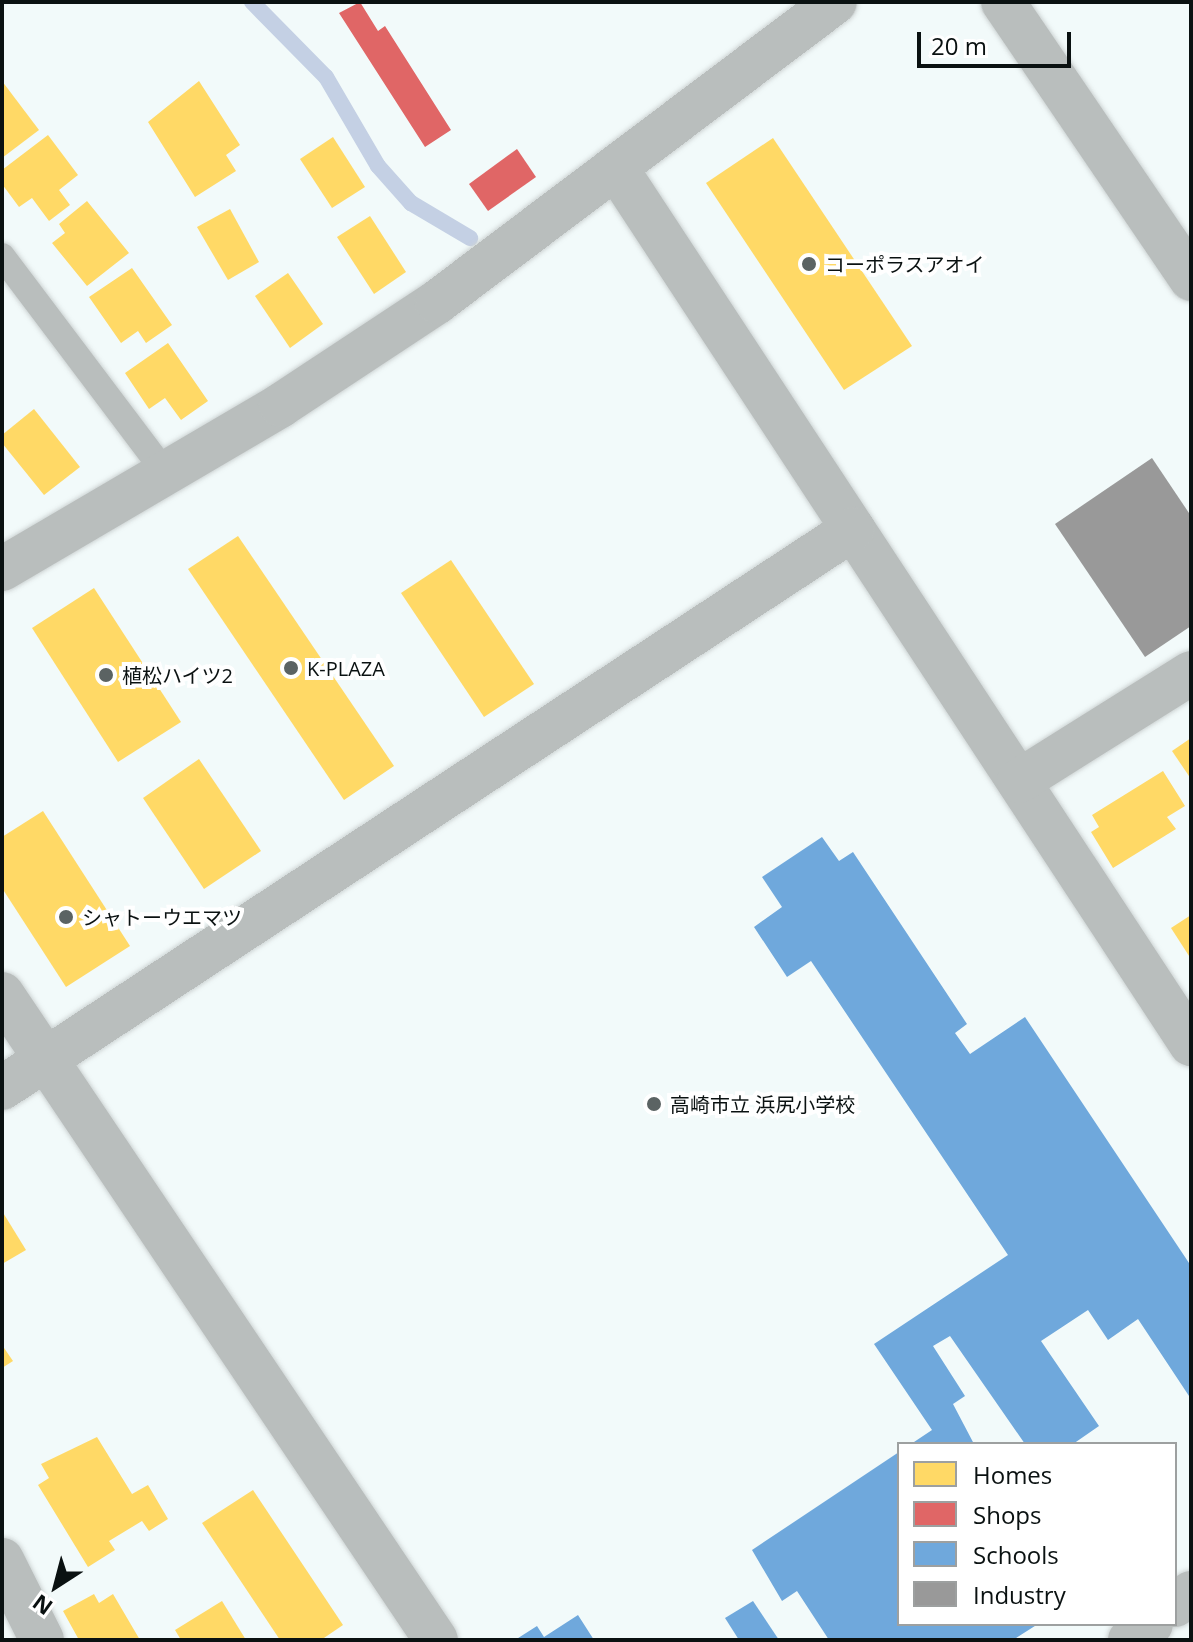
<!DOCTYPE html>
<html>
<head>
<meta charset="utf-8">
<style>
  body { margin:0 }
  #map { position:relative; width:1193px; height:1642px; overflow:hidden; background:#f2fafa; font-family:"Open Sans","Noto Sans JP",sans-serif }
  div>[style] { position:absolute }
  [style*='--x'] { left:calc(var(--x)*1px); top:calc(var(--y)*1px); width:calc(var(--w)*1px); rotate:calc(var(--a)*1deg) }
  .homes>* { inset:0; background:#ffd966 }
  .shops>* { inset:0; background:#e06666 }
  .schools>* { inset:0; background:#6fa8dc }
  .industry>* { inset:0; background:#999 }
  .stream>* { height:16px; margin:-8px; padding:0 8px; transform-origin:8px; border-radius:8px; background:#c4d0e4 }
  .roads { filter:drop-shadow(0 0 2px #ced4d4) drop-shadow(0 0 2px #ced4d4) }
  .lane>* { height:26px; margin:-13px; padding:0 13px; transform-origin:13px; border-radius:13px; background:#b9bebd }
  .street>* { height:44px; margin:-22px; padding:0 22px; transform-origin:22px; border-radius:22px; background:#b9bebd }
  .dots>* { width:22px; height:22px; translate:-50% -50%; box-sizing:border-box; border:4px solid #fff; border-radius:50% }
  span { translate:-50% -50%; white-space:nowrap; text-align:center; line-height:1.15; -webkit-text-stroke:8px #fff; paint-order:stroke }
  .poi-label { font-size:20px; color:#0a1111 }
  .left { translate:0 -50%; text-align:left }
  .frame { position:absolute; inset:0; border:4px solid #0a1111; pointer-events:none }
  .legend { position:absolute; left:897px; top:1442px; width:280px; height:184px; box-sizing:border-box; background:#fff; border:2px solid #9da0a0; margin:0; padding:10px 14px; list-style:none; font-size:24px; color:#0a1111 }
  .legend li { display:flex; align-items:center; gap:16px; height:40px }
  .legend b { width:40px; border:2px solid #9da0a0 }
  .north { position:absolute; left:16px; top:1546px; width:80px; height:80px; -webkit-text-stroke:6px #fff; paint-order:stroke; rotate:216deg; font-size:22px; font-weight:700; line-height:32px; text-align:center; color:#0a1111 }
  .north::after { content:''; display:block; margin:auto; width:28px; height:36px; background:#0a1111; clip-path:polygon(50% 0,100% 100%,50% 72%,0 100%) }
  .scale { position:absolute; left:917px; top:32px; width:154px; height:36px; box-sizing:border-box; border:4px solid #0a1111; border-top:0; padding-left:10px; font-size:24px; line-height:28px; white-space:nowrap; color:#0a1111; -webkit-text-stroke:6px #fff; paint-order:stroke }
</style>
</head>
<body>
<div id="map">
  <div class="homes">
    <i style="clip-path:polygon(2px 81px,39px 130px,2px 158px)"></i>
    <i style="clip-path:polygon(199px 81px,240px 145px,226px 155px,236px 171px,195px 197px,148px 122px)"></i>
    <i style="clip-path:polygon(48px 135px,78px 175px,59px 190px,70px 205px,49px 221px,32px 198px,19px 207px,2px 184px,2px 170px)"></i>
    <i style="clip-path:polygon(333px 137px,365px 187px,332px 208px,300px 159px)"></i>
    <i style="clip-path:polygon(773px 138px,912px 346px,844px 390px,706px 183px)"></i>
    <i style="clip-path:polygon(87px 201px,129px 253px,87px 286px,52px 243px,65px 233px,59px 224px)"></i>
    <i style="clip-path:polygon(230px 209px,259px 262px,228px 280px,197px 227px)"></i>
    <i style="clip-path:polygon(370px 216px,406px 272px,374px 294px,337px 237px)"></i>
    <i style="clip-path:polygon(132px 268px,172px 325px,146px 343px,138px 331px,121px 343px,89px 297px)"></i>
    <i style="clip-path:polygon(288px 273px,323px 324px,290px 348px,255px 296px)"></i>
    <i style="clip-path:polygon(168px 343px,208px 401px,181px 420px,165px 398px,149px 409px,125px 373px)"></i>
    <i style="clip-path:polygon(34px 409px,80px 467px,44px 495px,2px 443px,2px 435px)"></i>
    <i style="clip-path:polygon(238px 536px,394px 766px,344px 800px,188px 569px)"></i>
    <i style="clip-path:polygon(451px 560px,534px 684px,484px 717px,401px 593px)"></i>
    <i style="clip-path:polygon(94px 588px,181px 722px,118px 762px,32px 628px)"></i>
    <i style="clip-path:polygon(1191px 738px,1191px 779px,1172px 751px)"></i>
    <i style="clip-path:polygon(199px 759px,261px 851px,204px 889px,143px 798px)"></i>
    <i style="clip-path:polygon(1163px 771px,1185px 806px,1167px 817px,1176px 829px,1113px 868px,1091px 832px,1099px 827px,1092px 815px)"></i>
    <i style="clip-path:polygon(43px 811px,130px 946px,66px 987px,2px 888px,2px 837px)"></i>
    <i style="clip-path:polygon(1191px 915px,1191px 959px,1171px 928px)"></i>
    <i style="clip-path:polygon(2px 1211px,26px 1250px,2px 1264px)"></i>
    <i style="clip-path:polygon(2px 1345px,13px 1361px,2px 1368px)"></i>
    <i style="clip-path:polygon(97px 1437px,132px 1494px,148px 1485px,168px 1519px,149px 1531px,142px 1521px,109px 1541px,115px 1550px,88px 1567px,38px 1485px,49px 1478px,41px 1464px)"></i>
    <i style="clip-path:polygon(253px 1490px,343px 1625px,321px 1640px,280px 1640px,202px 1523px)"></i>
    <i style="clip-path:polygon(94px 1594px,99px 1603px,113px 1594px,140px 1640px,79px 1640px,63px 1611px)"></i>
    <i style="clip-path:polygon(222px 1601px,246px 1640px,181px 1640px,175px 1630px)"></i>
  </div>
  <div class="shops">
    <i style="clip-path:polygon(360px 2px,378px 31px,385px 26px,451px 130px,425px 147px,339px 13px)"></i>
    <i style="clip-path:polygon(517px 149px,536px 177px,488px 211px,469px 184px)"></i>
  </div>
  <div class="schools">
    <i style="clip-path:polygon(822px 837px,839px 861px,853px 852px,967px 1024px,955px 1033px,970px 1054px,1025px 1017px,1191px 1266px,1191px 1399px,1138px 1319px,1108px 1340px,1088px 1310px,1041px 1341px,1099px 1426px,1073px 1444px,1025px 1444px,950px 1336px,933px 1346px,965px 1396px,953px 1404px,974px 1444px,911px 1444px,932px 1430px,874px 1344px,1008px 1255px,811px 961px,787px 977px,754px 927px,782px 907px,762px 877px)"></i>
    <i style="clip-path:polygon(899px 1452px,899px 1624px,1038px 1624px,1013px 1640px,829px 1640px,797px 1591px,782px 1601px,752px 1550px)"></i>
    <i style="clip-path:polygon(753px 1601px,779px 1640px,739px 1640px,725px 1618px)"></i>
    <i style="clip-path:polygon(578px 1615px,594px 1640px,515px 1640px,537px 1626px,544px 1637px)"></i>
  </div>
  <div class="industry">
    <i style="clip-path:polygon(1152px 458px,1191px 516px,1191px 626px,1145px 657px,1055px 524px)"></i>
  </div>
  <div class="stream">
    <i style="--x:252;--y:2;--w:105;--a:45.4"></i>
    <i style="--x:326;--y:77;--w:103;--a:59.7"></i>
    <i style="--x:378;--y:166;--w:50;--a:48.3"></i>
    <i style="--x:411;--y:203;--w:69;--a:30.7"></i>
  </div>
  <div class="roads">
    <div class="lane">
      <i style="--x:2;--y:256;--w:273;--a:53"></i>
    </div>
    <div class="street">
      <i style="--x:1003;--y:2;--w:335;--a:55.8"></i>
      <i style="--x:616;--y:168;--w:1048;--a:56.72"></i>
      <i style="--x:2;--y:569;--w:324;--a:-30.4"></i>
      <i style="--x:281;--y:405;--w:187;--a:-33.4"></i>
      <i style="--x:437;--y:302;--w:498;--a:-37"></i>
      <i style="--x:1019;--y:781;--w:203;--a:-32.1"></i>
      <i style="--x:2;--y:994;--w:778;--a:56.11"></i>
      <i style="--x:2;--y:1088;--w:1018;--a:-33.3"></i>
      <i style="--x:2;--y:1560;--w:89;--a:63.4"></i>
      <i style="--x:1175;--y:1605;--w:20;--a:-37"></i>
      <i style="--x:1130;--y:1640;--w:26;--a:-37"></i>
    </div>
  </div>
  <div class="dots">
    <i style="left:809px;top:264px;background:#5b6363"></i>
    <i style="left:291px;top:668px;background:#5b6363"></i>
    <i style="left:106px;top:675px;background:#5b6363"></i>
    <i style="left:66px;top:917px;background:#5b6363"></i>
    <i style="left:654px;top:1104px;background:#5b6363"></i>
  </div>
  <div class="poi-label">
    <span class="left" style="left:825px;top:264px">コーポラスアオイ</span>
    <span class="left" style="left:307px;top:668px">K-PLAZA</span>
    <span class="left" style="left:122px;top:675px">植松ハイツ2</span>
    <span class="left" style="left:82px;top:917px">シャトーウエマツ</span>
    <span class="left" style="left:670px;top:1104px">高崎市立 浜尻小学校</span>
  </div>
  <div class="frame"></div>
  <ul class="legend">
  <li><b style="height:22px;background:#ffd966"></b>Homes</li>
  <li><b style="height:22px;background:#e06666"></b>Shops</li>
  <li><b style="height:22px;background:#6fa8dc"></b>Schools</li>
  <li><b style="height:22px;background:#999"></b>Industry</li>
  </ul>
  <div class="north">N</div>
  <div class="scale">20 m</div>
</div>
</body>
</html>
